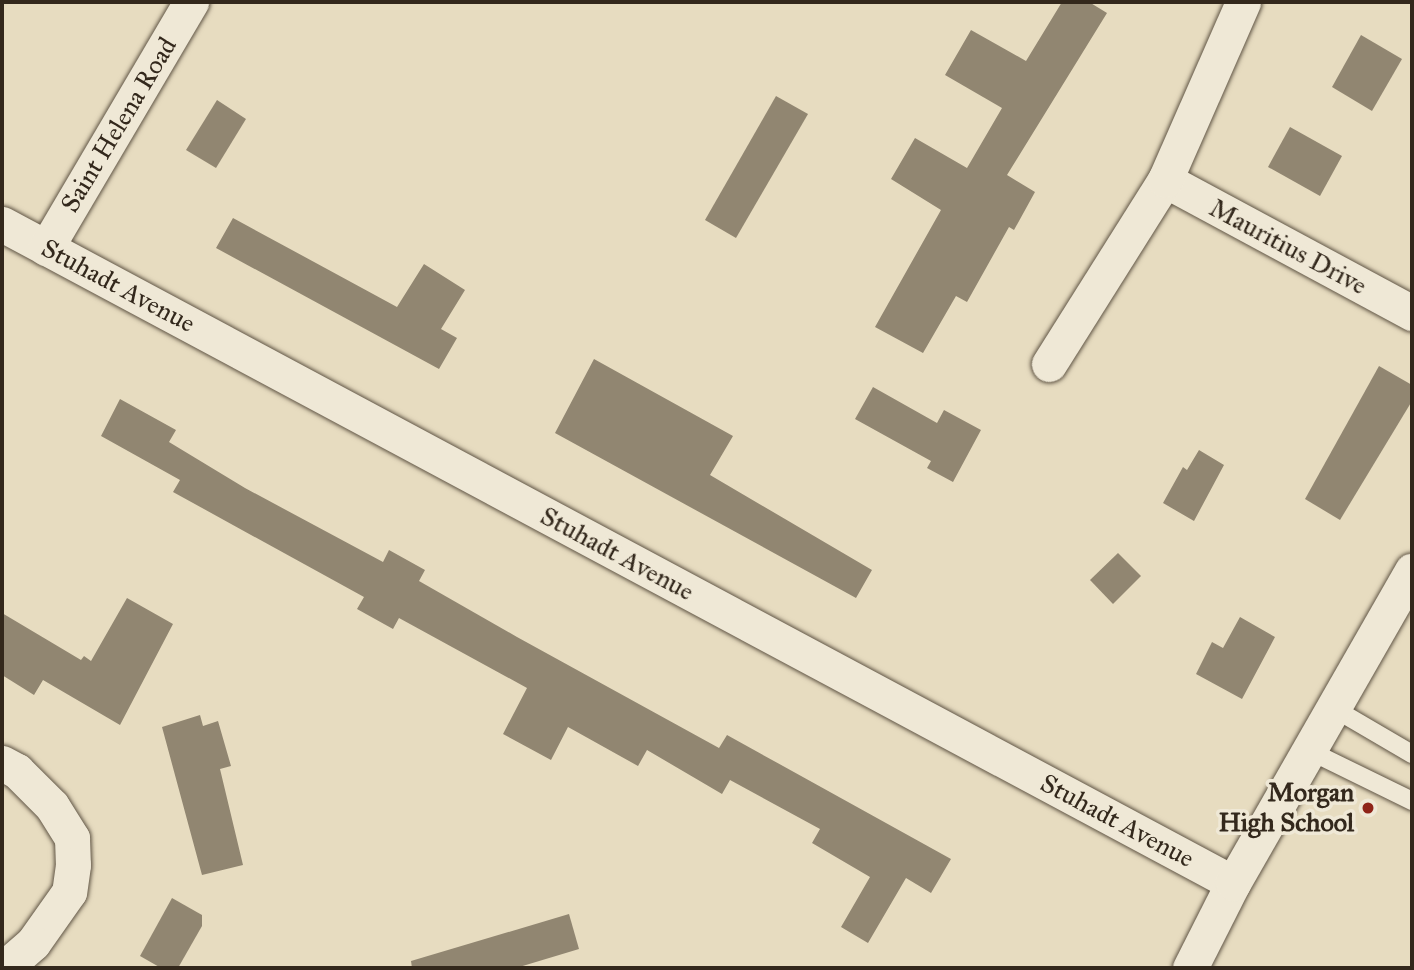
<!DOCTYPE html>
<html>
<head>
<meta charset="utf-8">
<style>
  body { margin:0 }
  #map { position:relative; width:1414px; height:970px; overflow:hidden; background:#e7dcc0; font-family:"IM FELL Great Primer",serif }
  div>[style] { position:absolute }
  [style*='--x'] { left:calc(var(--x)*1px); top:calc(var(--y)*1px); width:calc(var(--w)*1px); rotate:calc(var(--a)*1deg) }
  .building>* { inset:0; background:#918671 }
  .roads { filter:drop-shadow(0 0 2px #605545) drop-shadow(0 0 2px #605545) }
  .lane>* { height:18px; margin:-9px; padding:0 9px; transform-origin:9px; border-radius:9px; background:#efe8d6 }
  .street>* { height:35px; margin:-17.5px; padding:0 17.5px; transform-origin:17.5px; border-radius:17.5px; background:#efe8d6 }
  .dots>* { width:19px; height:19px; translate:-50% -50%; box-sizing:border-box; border:4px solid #efe8d6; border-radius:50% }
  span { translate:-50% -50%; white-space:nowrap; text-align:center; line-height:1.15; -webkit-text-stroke:7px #efe8d6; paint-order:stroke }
  .street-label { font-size:26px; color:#33281c }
  .poi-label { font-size:26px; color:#33281c; font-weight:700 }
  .right { translate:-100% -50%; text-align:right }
  .frame { position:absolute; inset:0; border:4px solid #33281c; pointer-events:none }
</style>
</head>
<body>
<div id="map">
  <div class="building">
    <i style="clip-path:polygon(1062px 2px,1089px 2px,1107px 13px,1007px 175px,1035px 192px,1014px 230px,1009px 227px,967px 302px,956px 296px,923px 353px,875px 327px,941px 210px,891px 179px,915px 138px,967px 168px,1002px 108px,945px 75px,971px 30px,1026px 61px)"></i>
    <i style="clip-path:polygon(1361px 35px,1402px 59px,1372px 111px,1332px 87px)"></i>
    <i style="clip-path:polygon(776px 96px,808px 114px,736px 238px,705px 220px)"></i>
    <i style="clip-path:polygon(217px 100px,246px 119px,216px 168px,186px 150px)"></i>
    <i style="clip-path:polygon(1290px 127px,1342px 156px,1320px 196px,1268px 167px)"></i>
    <i style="clip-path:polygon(233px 218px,397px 307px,424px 264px,465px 290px,441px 329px,457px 338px,439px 369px,216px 248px)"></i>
    <i style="clip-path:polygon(594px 359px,733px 436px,710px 475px,872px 570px,856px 598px,555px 433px)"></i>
    <i style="clip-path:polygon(1379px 366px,1412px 385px,1412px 401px,1340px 520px,1305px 499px)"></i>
    <i style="clip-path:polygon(873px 387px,937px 423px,944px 410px,981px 430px,953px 482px,927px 468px,931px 461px,855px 419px)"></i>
    <i style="clip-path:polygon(120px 399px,176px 430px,169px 442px,245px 488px,383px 562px,389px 550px,425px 570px,419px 581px,517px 637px,719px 748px,727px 735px,951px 859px,931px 893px,906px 878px,868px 943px,841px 927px,870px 877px,812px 843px,820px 829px,730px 780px,722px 794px,647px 750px,638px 766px,568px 727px,551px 760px,503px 734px,527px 688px,399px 618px,393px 629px,357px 609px,364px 597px,173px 492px,180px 480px,101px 436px)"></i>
    <i style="clip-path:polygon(1199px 450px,1224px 465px,1194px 521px,1163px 503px,1183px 467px,1187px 470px)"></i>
    <i style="clip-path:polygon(1118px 553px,1141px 576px,1113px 604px,1090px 580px)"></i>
    <i style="clip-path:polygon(127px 598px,173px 624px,120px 725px,43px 680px,34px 695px,2px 675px,2px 613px,81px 660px,84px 656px,91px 661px)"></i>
    <i style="clip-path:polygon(1240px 617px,1275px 637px,1242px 699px,1196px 674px,1212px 642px,1223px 648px)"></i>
    <i style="clip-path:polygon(200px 715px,203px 726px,218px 721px,231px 766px,220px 769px,243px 865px,202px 875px,162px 727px)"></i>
    <i style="clip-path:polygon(172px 898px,202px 915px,202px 926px,178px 968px,161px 968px,140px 956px)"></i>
    <i style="clip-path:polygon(569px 914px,579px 949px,516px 968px,412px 968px,411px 961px)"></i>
  </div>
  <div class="roads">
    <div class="lane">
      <i style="--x:1335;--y:709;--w:89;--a:30.3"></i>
      <i style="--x:1310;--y:751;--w:114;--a:26.1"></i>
    </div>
    <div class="street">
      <i style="--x:1165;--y:180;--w:281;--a:28.3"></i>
      <i style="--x:2;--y:224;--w:1396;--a:28.16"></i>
      <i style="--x:46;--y:248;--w:286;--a:-59.5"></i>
      <i style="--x:1049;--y:364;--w:218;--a:-57.8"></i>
      <i style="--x:1165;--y:180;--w:194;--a:-66.3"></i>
      <i style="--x:2;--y:763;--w:17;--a:28"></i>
      <i style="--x:17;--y:771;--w:49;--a:45"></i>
      <i style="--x:52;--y:806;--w:38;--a:58"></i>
      <i style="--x:72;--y:838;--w:27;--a:88"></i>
      <i style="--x:73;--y:865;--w:27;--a:98"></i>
      <i style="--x:69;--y:892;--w:62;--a:125.2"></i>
      <i style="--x:33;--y:943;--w:38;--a:139"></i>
      <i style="--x:1190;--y:968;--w:95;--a:-63.2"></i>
      <i style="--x:1233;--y:883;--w:360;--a:-60.2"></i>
    </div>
  </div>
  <div class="dots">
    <i style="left:1368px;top:808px;background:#8f2418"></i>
  </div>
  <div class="street-label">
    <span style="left:119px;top:125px;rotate:-59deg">Saint Helena Road</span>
    <span style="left:1288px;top:247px;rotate:28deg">Mauritius Drive</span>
    <span style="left:118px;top:286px;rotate:28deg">Stuhadt Avenue</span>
    <span style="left:617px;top:554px;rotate:28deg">Stuhadt Avenue</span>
    <span style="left:1117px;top:821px;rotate:28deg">Stuhadt Avenue</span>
  </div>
  <div class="poi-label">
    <span class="right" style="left:1354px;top:808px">Morgan<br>High School</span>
  </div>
  <div class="frame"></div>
</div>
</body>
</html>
